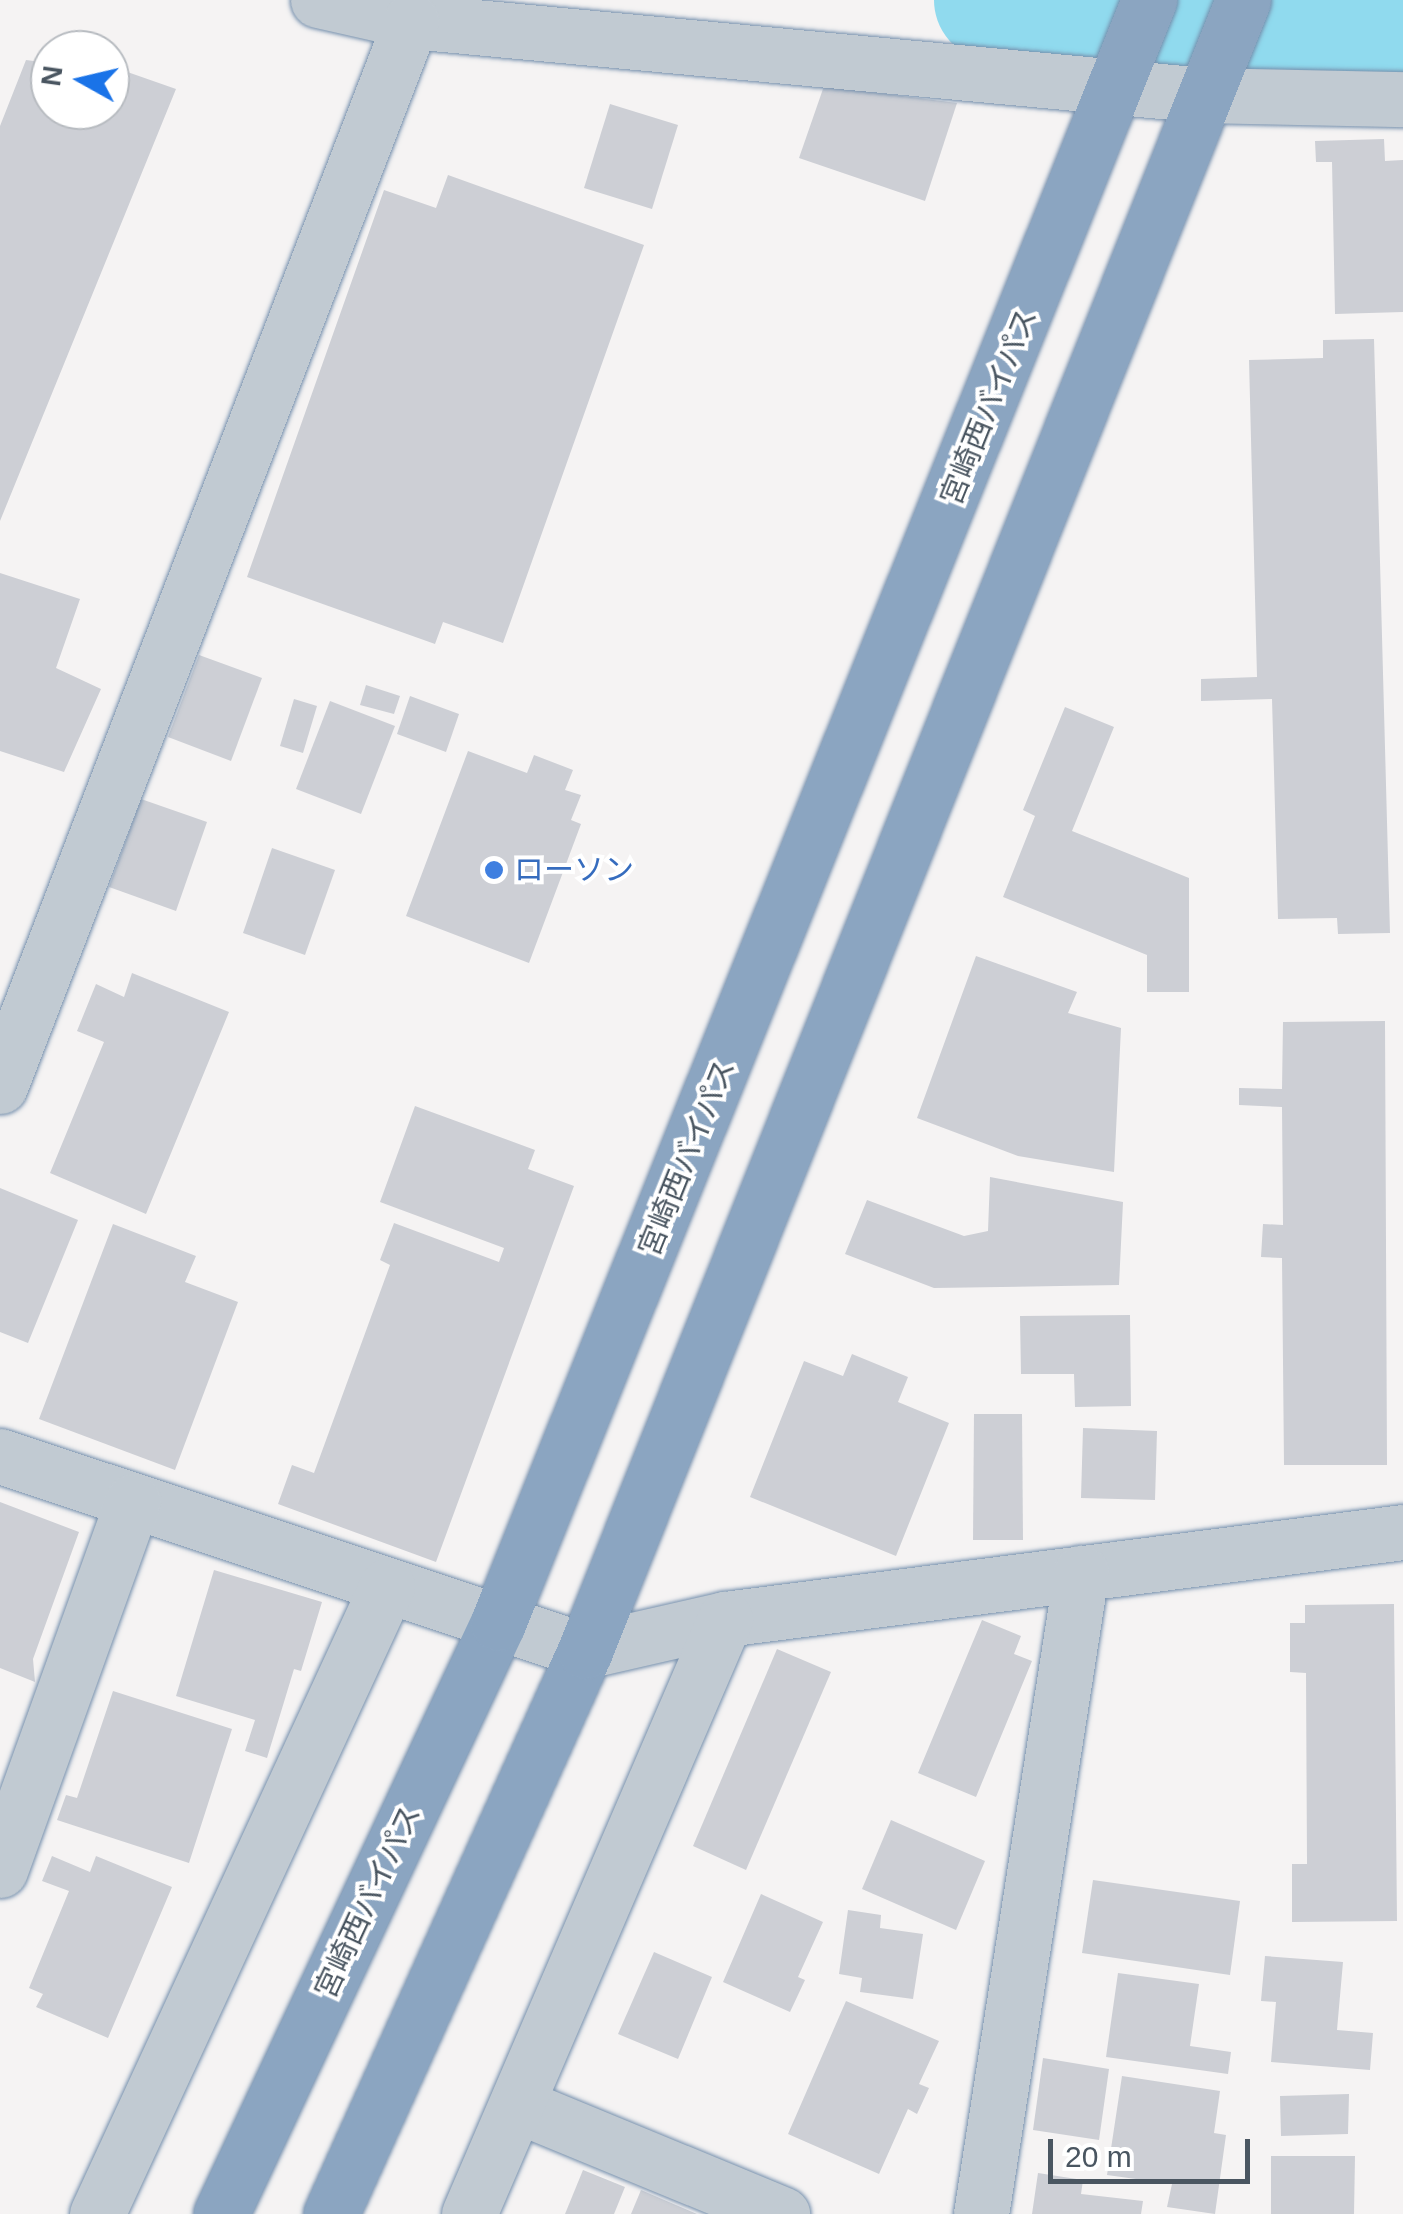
<!DOCTYPE html>
<html>
<head>
<meta charset="utf-8">
<style>
  body { margin:0 }
  #map { position:relative; width:1403px; height:2214px; overflow:hidden; background:#f5f3f3; font-family:Arial,"Noto Sans JP",sans-serif }
  div>[style] { position:absolute }
  [style*='--x'] { left:calc(var(--x)*1px); top:calc(var(--y)*1px); width:calc(var(--w)*1px); rotate:calc(var(--a)*1deg) }
  .river>* { height:122px; margin:-61px; padding:0 61px; transform-origin:61px; border-radius:61px; background:#90daee }
  .building>* { inset:0; background:#cdcfd5 }
  .roads { filter:drop-shadow(0 0 2px #7690ad) drop-shadow(0 0 2px #7690ad) }
  .street>* { height:55px; margin:-27.5px; padding:0 27.5px; transform-origin:27.5px; border-radius:27.5px; background:#c1cad2 }
  .highway>* { height:55px; margin:-27.5px; padding:0 27.5px; transform-origin:27.5px; border-radius:27.5px; background:#8ba5c1 }
  .dots>* { width:28px; height:28px; translate:-50% -50%; box-sizing:border-box; border:5px solid #fff; border-radius:50% }
  span { translate:-50% -50%; white-space:nowrap; text-align:center; line-height:1.15; -webkit-text-stroke:8px #fff; paint-order:stroke }
  .street-label { font-size:30px; color:#4a5661 }
  .shop-label { font-size:30px; color:#366cbe }
  .left { translate:0 -50%; text-align:left }
  .north { position:absolute; left:30px; top:30px; width:100px; height:100px; box-sizing:border-box; background:#fff; border:2px solid #b7bbc0; border-radius:50%; rotate:278deg; font-size:28px; font-weight:700; line-height:40px; text-align:center; color:#4a5661 }
  .north::after { content:''; display:block; margin:auto; width:35px; height:45px; background:#1a73e8; clip-path:polygon(50% 0,100% 100%,50% 72%,0 100%) }
  .scale { position:absolute; left:1048px; top:2139px; width:202px; height:45px; box-sizing:border-box; border:5px solid #4a5661; border-top:0; padding-left:12px; font-size:30px; line-height:35px; white-space:nowrap; color:#4a5661; -webkit-text-stroke:8px #fff; paint-order:stroke }
</style>
</head>
<body>
<div id="map">
  <div class="river">
    <i style="--x:995;--y:0;--w:409;--a:2.9"></i>
  </div>
  <div class="building">
    <i style="clip-path:polygon(26px 60px,50px 63px,50px 110px,110px 110px,110px 80px,116px 68px,176px 89px,0 521px,0 126px)"></i>
    <i style="clip-path:polygon(824px 86px,957px 103px,925px 201px,799px 158px)"></i>
    <i style="clip-path:polygon(610px 104px,678px 125px,652px 209px,584px 188px)"></i>
    <i style="clip-path:polygon(1384px 139px,1385px 161px,1403px 160px,1403px 312px,1335px 314px,1332px 162px,1316px 162px,1315px 141px)"></i>
    <i style="clip-path:polygon(448px 175px,644px 245px,503px 643px,443px 622px,435px 644px,247px 577px,384px 190px,436px 208px)"></i>
    <i style="clip-path:polygon(1374px 339px,1390px 933px,1338px 934px,1337px 918px,1278px 919px,1272px 699px,1201px 701px,1201px 679px,1257px 677px,1249px 360px,1323px 358px,1323px 340px)"></i>
    <i style="clip-path:polygon(0 573px,80px 599px,56px 668px,101px 689px,64px 772px,0 751px)"></i>
    <i style="clip-path:polygon(199px 655px,262px 678px,231px 761px,168px 737px)"></i>
    <i style="clip-path:polygon(366px 685px,400px 696px,394px 714px,360px 705px)"></i>
    <i style="clip-path:polygon(410px 696px,459px 714px,446px 752px,397px 734px)"></i>
    <i style="clip-path:polygon(294px 699px,317px 706px,303px 753px,280px 746px)"></i>
    <i style="clip-path:polygon(330px 701px,395px 726px,361px 814px,296px 789px)"></i>
    <i style="clip-path:polygon(1065px 707px,1114px 727px,1072px 831px,1189px 878px,1189px 992px,1147px 992px,1147px 955px,1003px 897px,1035px 816px,1023px 810px)"></i>
    <i style="clip-path:polygon(468px 751px,527px 773px,534px 755px,573px 770px,565px 790px,581px 795px,571px 820px,581px 824px,529px 963px,406px 916px)"></i>
    <i style="clip-path:polygon(141px 799px,207px 822px,176px 911px,109px 887px)"></i>
    <i style="clip-path:polygon(272px 848px,335px 870px,305px 955px,243px 933px)"></i>
    <i style="clip-path:polygon(976px 956px,1077px 992px,1068px 1013px,1121px 1028px,1114px 1172px,1018px 1156px,917px 1118px)"></i>
    <i style="clip-path:polygon(132px 973px,229px 1012px,146px 1214px,50px 1173px,104px 1042px,77px 1031px,96px 984px,124px 997px)"></i>
    <i style="clip-path:polygon(1385px 1021px,1387px 1465px,1284px 1465px,1282px 1258px,1261px 1257px,1263px 1224px,1283px 1225px,1282px 1107px,1239px 1105px,1239px 1088px,1282px 1089px,1283px 1022px)"></i>
    <i style="clip-path:polygon(415px 1106px,535px 1150px,528px 1169px,574px 1186px,436px 1562px,278px 1504px,292px 1465px,314px 1473px,390px 1265px,380px 1260px,394px 1223px,499px 1262px,504px 1248px,380px 1202px)"></i>
    <i style="clip-path:polygon(990px 1177px,1123px 1202px,1119px 1285px,934px 1288px,845px 1254px,867px 1200px,964px 1236px,988px 1231px)"></i>
    <i style="clip-path:polygon(0 1188px,78px 1220px,28px 1343px,0 1332px)"></i>
    <i style="clip-path:polygon(113px 1224px,196px 1256px,185px 1282px,238px 1302px,175px 1470px,39px 1419px)"></i>
    <i style="clip-path:polygon(1130px 1315px,1131px 1406px,1075px 1407px,1074px 1374px,1021px 1374px,1020px 1316px)"></i>
    <i style="clip-path:polygon(852px 1354px,908px 1377px,898px 1402px,949px 1423px,896px 1556px,750px 1497px,804px 1361px,843px 1376px)"></i>
    <i style="clip-path:polygon(974px 1414px,1022px 1414px,1023px 1540px,973px 1540px)"></i>
    <i style="clip-path:polygon(1083px 1428px,1157px 1431px,1155px 1500px,1081px 1498px)"></i>
    <i style="clip-path:polygon(0 1502px,79px 1532px,33px 1659px,35px 1682px,0 1668px)"></i>
    <i style="clip-path:polygon(214px 1570px,322px 1602px,301px 1671px,294px 1669px,267px 1758px,245px 1751px,255px 1720px,176px 1696px)"></i>
    <i style="clip-path:polygon(1394px 1604px,1397px 1921px,1292px 1922px,1292px 1864px,1307px 1864px,1306px 1673px,1290px 1672px,1290px 1623px,1305px 1623px,1305px 1605px)"></i>
    <i style="clip-path:polygon(982px 1620px,1021px 1636px,1014px 1654px,1032px 1661px,976px 1797px,918px 1773px)"></i>
    <i style="clip-path:polygon(777px 1649px,831px 1672px,746px 1870px,693px 1846px)"></i>
    <i style="clip-path:polygon(113px 1691px,232px 1729px,189px 1863px,57px 1820px,66px 1795px,77px 1798px)"></i>
    <i style="clip-path:polygon(891px 1820px,985px 1861px,956px 1930px,862px 1889px)"></i>
    <i style="clip-path:polygon(52px 1856px,90px 1872px,96px 1856px,172px 1887px,108px 2038px,36px 2007px,43px 1994px,29px 1988px,69px 1891px,42px 1881px)"></i>
    <i style="clip-path:polygon(1093px 1880px,1240px 1901px,1230px 1975px,1082px 1953px)"></i>
    <i style="clip-path:polygon(761px 1894px,823px 1922px,798px 1977px,805px 1980px,790px 2012px,723px 1982px)"></i>
    <i style="clip-path:polygon(848px 1910px,881px 1915px,880px 1928px,923px 1934px,913px 1999px,860px 1992px,862px 1978px,839px 1974px)"></i>
    <i style="clip-path:polygon(654px 1952px,712px 1977px,678px 2059px,618px 2034px)"></i>
    <i style="clip-path:polygon(1265px 1956px,1343px 1962px,1337px 2030px,1373px 2033px,1370px 2070px,1271px 2062px,1276px 2002px,1261px 2001px)"></i>
    <i style="clip-path:polygon(1118px 1973px,1199px 1984px,1190px 2046px,1231px 2052px,1228px 2074px,1106px 2057px)"></i>
    <i style="clip-path:polygon(846px 2001px,939px 2041px,919px 2084px,929px 2088px,917px 2114px,908px 2109px,879px 2174px,788px 2134px)"></i>
    <i style="clip-path:polygon(1043px 2058px,1109px 2069px,1099px 2140px,1033px 2130px)"></i>
    <i style="clip-path:polygon(1122px 2076px,1220px 2091px,1214px 2133px,1226px 2135px,1215px 2214px,1167px 2207px,1172px 2184px,1107px 2175px)"></i>
    <i style="clip-path:polygon(1349px 2094px,1348px 2134px,1281px 2136px,1280px 2096px)"></i>
    <i style="clip-path:polygon(1271px 2156px,1355px 2156px,1354px 2214px,1271px 2214px)"></i>
    <i style="clip-path:polygon(583px 2170px,625px 2187px,614px 2214px,565px 2214px)"></i>
    <i style="clip-path:polygon(1038px 2173px,1083px 2180px,1081px 2194px,1143px 2201px,1141px 2214px,1032px 2214px)"></i>
    <i style="clip-path:polygon(641px 2190px,697px 2214px,631px 2214px)"></i>
  </div>
  <div class="roads">
    <div class="street">
      <i style="--x:318;--y:0;--w:95;--a:12.7"></i>
      <i style="--x:411;--y:21;--w:796;--a:5.33"></i>
      <i style="--x:1204;--y:95;--w:199;--a:1.2"></i>
      <i style="--x:0;--y:1086;--w:1142;--a:-68.9"></i>
      <i style="--x:0;--y:1456;--w:617;--a:18.43"></i>
      <i style="--x:585;--y:1651;--w:144;--a:-12.9"></i>
      <i style="--x:725;--y:1619;--w:684;--a:-7.31"></i>
      <i style="--x:0;--y:1870;--w:392;--a:-70.2"></i>
      <i style="--x:517;--y:2105;--w:287;--a:22.4"></i>
      <i style="--x:97;--y:2214;--w:692;--a:-65.21"></i>
      <i style="--x:469;--y:2214;--w:648;--a:-66.72"></i>
      <i style="--x:981;--y:2214;--w:649;--a:-81.13"></i>
    </div>
    <div class="highway">
      <i style="--x:221;--y:2214;--w:653;--a:-64.89"></i>
      <i style="--x:498;--y:1623;--w:1749;--a:-68.14"></i>
      <i style="--x:331;--y:2214;--w:618;--a:-65.72"></i>
      <i style="--x:585;--y:1651;--w:1777;--a:-68.27"></i>
    </div>
  </div>
  <div class="dots">
    <i style="left:494px;top:870px;background:#3f7fe0"></i>
  </div>
  <div class="street-label">
    <span style="left:989px;top:407px;rotate:-68deg">宮崎西バイパス</span>
    <span style="left:687px;top:1158px;rotate:-68deg">宮崎西バイパス</span>
    <span style="left:368px;top:1902px;rotate:-65deg">宮崎西バイパス</span>
  </div>
  <div class="shop-label">
    <span class="left" style="left:514px;top:870px">ローソン</span>
  </div>
  <div class="north">N</div>
  <div class="scale">20 m</div>
</div>
</body>
</html>
